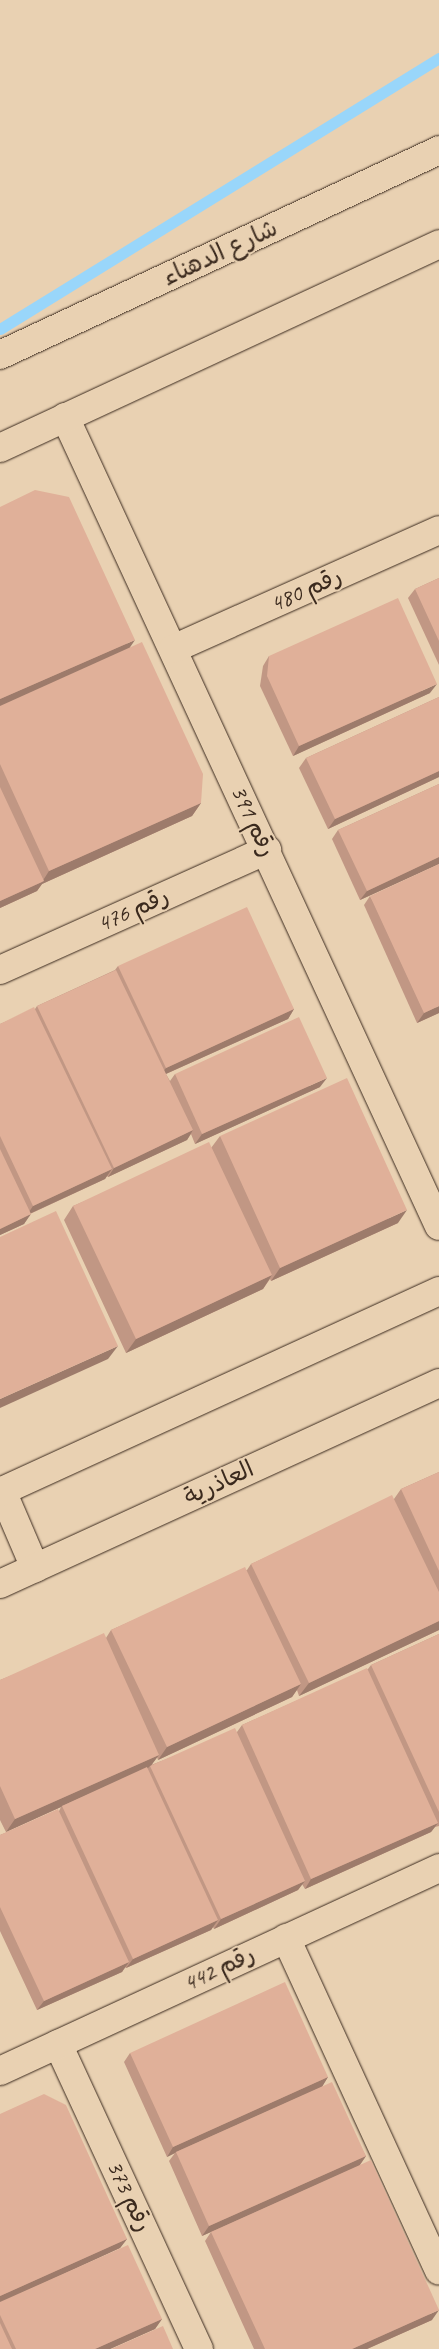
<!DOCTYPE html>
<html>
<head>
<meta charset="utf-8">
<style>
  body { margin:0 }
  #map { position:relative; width:439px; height:2349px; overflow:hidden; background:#e9d1b2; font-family:Caveat,"Playpen Sans Arabic",sans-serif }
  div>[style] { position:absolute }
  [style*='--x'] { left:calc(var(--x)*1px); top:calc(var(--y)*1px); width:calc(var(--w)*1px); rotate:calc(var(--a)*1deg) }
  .stream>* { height:11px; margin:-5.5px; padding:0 5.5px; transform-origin:5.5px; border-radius:5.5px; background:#99d6fa }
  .roads { filter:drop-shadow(0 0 1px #3b2a1e) drop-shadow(0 0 1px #3b2a1e) }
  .minor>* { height:28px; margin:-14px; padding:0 14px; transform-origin:14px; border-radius:14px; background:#e9d1b2 }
  .wall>* { inset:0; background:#c19784 }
  .shaded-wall>* { inset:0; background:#9d7b6b }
  .building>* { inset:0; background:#e0b099 }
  span { translate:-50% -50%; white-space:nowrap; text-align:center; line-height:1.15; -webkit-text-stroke:4px #e9d1b2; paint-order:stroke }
  .street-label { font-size:24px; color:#3b2a1e }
</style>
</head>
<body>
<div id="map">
  <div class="stream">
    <i style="--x:0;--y:329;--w:516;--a:-31.69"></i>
  </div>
  <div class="roads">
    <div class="minor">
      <i style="--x:0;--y:355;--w:485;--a:-25"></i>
      <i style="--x:65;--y:417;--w:891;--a:65.19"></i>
      <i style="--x:0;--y:448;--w:484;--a:-24.9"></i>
      <i style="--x:173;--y:649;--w:291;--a:-24.1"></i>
      <i style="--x:0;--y:970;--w:293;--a:-24.2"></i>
      <i style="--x:2;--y:1491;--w:84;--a:66.8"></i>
      <i style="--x:0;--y:1492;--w:483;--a:-24.6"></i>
      <i style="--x:0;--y:1584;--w:483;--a:-24.6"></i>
      <i style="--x:286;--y:1938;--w:366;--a:65.3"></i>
      <i style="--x:58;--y:2044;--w:336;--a:65.2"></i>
      <i style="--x:0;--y:2071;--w:484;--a:-24.8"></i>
    </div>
  </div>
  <div class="wall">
    <i style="clip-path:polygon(0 507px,130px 647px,201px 803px,192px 816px,42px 884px,37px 891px,0 908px)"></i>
    <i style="clip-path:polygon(439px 578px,439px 665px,408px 598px,415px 589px)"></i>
    <i style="clip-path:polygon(269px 656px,430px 693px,293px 756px,260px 686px,263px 666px)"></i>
    <i style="clip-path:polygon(439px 697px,439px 777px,328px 829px,299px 768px,306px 758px)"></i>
    <i style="clip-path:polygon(439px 784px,439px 864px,360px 900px,332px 839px,338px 830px)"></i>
    <i style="clip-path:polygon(370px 896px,439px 1013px,417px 1023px,364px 905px)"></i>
    <i style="clip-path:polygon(118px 966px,294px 1009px,288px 1019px,166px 1074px,170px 1081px,175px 1074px,320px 1087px,195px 1144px,191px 1134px,187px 1140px,108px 1177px,107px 1176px,105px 1179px,30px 1214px,24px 1224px,0 1235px,0 1024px,35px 1009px,37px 1006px,115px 970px)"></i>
    <i style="clip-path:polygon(220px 1136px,398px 1223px,271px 1281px,270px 1279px,263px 1289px,126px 1353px,64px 1220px,73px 1206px,211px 1148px)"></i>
    <i style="clip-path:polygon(439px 1472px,439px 1630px,299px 1696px,297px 1690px,292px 1697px,158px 1760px,157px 1757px,151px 1765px,237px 1732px,242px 1725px,368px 1669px,371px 1665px,439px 1634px,439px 1826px,435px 1827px,431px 1832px,305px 1889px,302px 1884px,298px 1890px,214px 1929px,213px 1927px,211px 1930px,126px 1968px,125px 1967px,122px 1972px,37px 2010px,0 1931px,0 1835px,59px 1811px,61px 1807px,6px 1832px,0 1820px,0 1680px,106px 1638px,111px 1630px,247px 1570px,251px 1564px,394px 1499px,401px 1489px)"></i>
    <i style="clip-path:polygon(130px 2053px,328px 2077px,322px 2086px,366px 2156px,360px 2165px,432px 2320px,367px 2349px,254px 2349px,205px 2241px,211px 2232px,217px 2229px,202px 2236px,169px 2161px,175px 2153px,167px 2157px,124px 2062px)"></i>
    <i style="clip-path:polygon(0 2114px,127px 2239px,120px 2248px,53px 2279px,162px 2319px,155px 2329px,110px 2349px,0 2349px)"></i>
  </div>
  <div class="shaded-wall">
    <i style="clip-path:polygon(135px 640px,126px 653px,0 708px,0 699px)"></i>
    <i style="clip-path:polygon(437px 684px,430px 693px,293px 756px,299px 746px)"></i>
    <i style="clip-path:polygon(439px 771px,439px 777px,328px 829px,335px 819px)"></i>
    <i style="clip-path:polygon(201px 803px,192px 816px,42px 884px,37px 891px,0 908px,0 901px,42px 882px,49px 871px)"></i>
    <i style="clip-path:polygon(439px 857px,439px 864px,360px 900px,367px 891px)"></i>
    <i style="clip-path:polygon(439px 1006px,439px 1013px,417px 1023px,424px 1013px)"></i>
    <i style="clip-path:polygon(294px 1009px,288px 1019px,159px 1077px,166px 1068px)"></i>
    <i style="clip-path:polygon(327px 1078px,320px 1087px,195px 1144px,202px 1134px)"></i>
    <i style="clip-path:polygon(193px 1130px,187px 1140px,108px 1177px,114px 1168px)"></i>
    <i style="clip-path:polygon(112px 1169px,105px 1179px,27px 1215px,33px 1206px)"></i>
    <i style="clip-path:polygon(407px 1210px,398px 1223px,271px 1281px,280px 1268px)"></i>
    <i style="clip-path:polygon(31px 1214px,24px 1224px,0 1235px,0 1229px)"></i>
    <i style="clip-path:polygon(272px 1275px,263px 1289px,126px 1353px,136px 1339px)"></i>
    <i style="clip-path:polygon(118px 1346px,108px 1359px,0 1408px,0 1399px)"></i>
    <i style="clip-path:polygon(439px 1621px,439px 1630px,299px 1696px,309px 1683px)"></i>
    <i style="clip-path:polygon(301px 1684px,292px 1697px,158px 1760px,167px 1747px)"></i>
    <i style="clip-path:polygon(159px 1755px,150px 1767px,150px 1766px,148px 1768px,62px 1806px,61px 1807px,6px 1832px,15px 1819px)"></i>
    <i style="clip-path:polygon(438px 1823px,431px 1832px,305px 1889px,311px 1879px)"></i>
    <i style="clip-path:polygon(305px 1881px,298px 1890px,214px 1929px,221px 1919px)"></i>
    <i style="clip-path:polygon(218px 1920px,211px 1930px,126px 1968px,133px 1959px)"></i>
    <i style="clip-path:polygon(129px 1962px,122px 1972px,37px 2010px,44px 2001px)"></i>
    <i style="clip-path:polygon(328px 2077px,322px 2087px,176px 2152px,175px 2153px,167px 2157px,173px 2147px)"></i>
    <i style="clip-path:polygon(366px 2156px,359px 2166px,202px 2236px,209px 2226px)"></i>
    <i style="clip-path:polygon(127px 2239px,120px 2248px,0 2303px,0 2296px)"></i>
    <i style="clip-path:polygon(439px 2310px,432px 2320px,367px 2349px,352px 2349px)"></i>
    <i style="clip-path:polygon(162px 2319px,155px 2329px,110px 2349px,95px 2349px)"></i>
  </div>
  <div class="building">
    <i style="clip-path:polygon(35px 490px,69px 497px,135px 640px,0 699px,0 507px)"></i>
    <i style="clip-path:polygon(439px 578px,439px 641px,415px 589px)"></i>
    <i style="clip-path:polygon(398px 598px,437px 684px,299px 746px,267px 676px,269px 656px)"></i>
    <i style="clip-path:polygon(142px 642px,203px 774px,201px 803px,49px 871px,0 764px,0 706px)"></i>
    <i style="clip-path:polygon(439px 697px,439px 771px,335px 819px,306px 758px)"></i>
    <i style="clip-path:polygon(439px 784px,439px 857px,367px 891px,338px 830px)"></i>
    <i style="clip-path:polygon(0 787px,44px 881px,0 901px)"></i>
    <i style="clip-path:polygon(439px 864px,439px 1006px,424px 1013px,370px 896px)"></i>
    <i style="clip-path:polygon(247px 907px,294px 1009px,166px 1068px,118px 966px)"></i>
    <i style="clip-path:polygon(116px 970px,193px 1130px,114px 1168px,37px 1006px)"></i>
    <i style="clip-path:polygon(34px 1007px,112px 1169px,33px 1206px,0 1136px,0 1024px)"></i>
    <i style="clip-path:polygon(299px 1017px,327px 1078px,202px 1134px,175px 1074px)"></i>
    <i style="clip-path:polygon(347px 1078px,407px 1210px,280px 1268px,220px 1136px)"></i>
    <i style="clip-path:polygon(209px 1142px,272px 1275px,136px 1339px,73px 1206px)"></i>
    <i style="clip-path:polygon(0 1149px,31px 1214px,0 1229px)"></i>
    <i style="clip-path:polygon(56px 1211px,118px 1346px,0 1399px,0 1237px)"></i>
    <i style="clip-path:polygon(439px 1472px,439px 1571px,401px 1489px)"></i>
    <i style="clip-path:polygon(392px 1495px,439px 1592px,439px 1621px,309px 1683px,251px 1564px)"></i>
    <i style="clip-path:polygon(245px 1567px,301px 1684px,167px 1747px,111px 1630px)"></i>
    <i style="clip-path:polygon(104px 1633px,159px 1755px,15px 1819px,0 1786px,0 1680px)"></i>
    <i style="clip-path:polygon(439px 1634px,439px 1812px,371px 1665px)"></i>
    <i style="clip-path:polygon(367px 1668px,438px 1823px,311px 1879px,242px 1725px)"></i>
    <i style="clip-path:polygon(235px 1728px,305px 1881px,221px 1919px,150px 1766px)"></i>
    <i style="clip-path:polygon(147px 1767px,218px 1920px,133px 1959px,62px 1806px)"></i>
    <i style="clip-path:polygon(58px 1809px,129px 1962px,44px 2001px,0 1907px,0 1835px)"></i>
    <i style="clip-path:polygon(285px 1982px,328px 2077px,173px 2147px,130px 2053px)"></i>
    <i style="clip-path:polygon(332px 2082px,366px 2156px,209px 2226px,176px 2152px)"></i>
    <i style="clip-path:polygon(44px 2094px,66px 2105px,127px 2239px,0 2296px,0 2114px)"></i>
    <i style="clip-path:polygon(371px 2160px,439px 2310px,352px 2349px,265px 2349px,211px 2232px)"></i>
    <i style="clip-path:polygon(128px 2245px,162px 2319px,95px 2349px,16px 2349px,0 2315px,0 2302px)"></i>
    <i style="clip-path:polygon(0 2323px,12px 2349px,0 2349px)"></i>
    <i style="clip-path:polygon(163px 2326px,173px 2349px,111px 2349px)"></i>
  </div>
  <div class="street-label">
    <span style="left:220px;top:253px;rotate:-25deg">شارع الدهناء</span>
    <span style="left:306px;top:590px;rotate:-24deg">رقم 480</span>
    <span style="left:253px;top:821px;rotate:65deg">رقم 391</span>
    <span style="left:133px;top:910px;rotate:-24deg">رقم 476</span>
    <span style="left:219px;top:1483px;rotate:-25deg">العاذرية</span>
    <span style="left:219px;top:1969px;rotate:-25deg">رقم 442</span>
    <span style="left:129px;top:2196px;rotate:65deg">رقم 373</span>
  </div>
</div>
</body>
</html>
